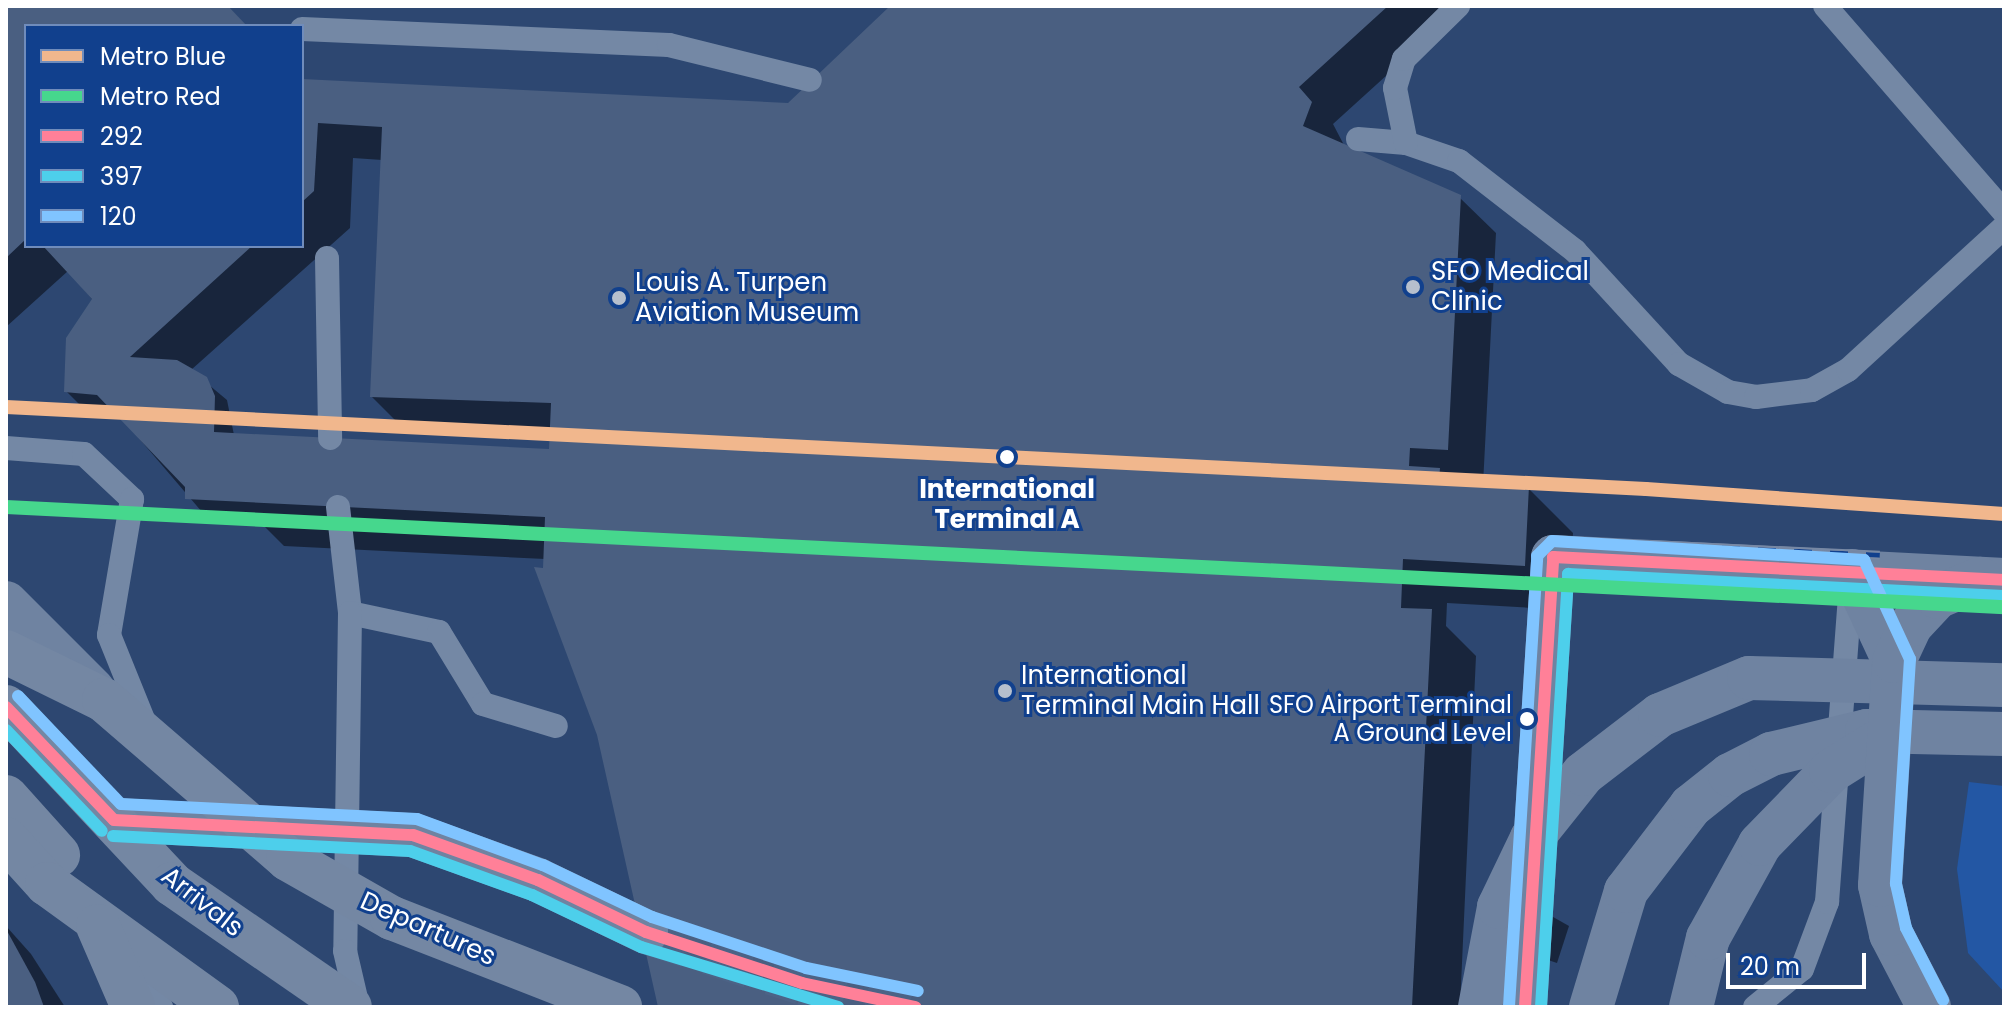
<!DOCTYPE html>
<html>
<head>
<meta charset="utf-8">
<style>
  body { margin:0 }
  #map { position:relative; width:2010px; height:1013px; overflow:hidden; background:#2d4771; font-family:Poppins,sans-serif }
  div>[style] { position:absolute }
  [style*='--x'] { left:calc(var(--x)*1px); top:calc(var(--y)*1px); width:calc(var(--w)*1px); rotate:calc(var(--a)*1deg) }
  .green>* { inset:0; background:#2357a4 }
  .shadow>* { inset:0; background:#0007 }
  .building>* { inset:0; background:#4a5f81 }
  .secondary-tunnel>* { height:44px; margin-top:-22px; transform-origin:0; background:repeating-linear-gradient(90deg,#4c6386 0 44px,transparent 0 66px) }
  .lane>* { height:24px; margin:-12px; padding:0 12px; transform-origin:12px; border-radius:12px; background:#7488a5 }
  .secondary>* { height:44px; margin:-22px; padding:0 22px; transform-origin:22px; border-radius:22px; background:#6f83a1 }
  .primary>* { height:44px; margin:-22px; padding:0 22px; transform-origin:22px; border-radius:22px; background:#7487a3 }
  .rail>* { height:9px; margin-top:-4.5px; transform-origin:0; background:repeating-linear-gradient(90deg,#11408d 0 18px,#7788a4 0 36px); box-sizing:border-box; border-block:2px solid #7788a4 }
  .bus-1>* { height:12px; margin:-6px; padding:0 6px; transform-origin:6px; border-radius:6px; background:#ff8098 }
  .bus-2>* { height:12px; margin:-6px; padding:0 6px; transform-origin:6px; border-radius:6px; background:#4dcfeb }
  .bus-3>* { height:12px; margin:-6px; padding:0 6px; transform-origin:6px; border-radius:6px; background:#80c4ff }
  .metro-1>* { height:14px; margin:-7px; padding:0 7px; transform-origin:7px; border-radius:7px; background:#f1b78d }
  .metro-2>* { height:14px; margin:-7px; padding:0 7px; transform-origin:7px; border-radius:7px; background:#46d78d }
  .dots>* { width:22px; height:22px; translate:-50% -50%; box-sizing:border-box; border:4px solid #11408d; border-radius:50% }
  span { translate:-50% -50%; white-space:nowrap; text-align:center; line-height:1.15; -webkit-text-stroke:6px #11408d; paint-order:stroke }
  .bus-label { font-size:24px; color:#fff }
  .right { translate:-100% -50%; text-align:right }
  .poi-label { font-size:26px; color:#fff }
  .left { translate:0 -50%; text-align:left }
  .stop-label { font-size:26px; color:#fff; font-weight:700 }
  .street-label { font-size:26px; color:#fff }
  .frame { position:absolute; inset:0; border:8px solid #fff; pointer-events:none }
  .legend { position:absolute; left:24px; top:24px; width:280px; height:224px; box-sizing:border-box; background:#11408d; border:2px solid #708cbb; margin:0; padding:10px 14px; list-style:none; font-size:24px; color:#fff }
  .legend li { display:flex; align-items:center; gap:16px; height:40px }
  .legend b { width:40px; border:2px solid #708cbb }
  .scale { position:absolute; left:1726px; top:953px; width:140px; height:36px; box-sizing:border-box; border:4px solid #fff; border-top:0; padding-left:10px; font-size:24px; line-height:28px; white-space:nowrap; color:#fff; -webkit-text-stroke:6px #11408d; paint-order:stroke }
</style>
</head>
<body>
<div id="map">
  <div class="green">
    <i style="clip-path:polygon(1969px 782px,2004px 786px,2004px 992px,1968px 953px,1957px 869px)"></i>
  </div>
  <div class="shadow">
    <i style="clip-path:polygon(evenodd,6px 6px,227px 6px,246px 26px,26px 26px,26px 246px,302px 246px,302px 81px,789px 105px,893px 6px,1463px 6px,1333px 124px,1345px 147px,1459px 197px,1496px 233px,1483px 485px,1528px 488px,1573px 533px,1569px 610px,1447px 603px,1446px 626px,1476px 656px,1460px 1007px,659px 1007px,599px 734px,545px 559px,284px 546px,260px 522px,208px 519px,119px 415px,87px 412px,66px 391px,93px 300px,68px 271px,6px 327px,6px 6px,353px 158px,382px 160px,372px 397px,408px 433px,551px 440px,551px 452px,234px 435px,227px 400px,191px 370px,350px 228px,353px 158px)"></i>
    <i style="clip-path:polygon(1539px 909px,1569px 926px,1557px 963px,1536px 956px)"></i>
    <i style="clip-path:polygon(6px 926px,31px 954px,65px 1007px,6px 1007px)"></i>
  </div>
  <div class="building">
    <i style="clip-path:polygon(6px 6px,228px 6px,247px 26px,26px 26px,26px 239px,6px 258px)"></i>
    <i style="clip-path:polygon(890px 6px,1388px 6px,1299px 87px,1312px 102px,1303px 126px,1461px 195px,1448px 450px,1410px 448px,1409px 466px,1440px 468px,1439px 481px,1529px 486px,1525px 566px,1403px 559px,1401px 608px,1432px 609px,1412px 1007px,658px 1007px,597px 735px,534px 567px,543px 568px,545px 517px,185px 499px,185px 487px,97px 395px,64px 392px,66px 338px,92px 299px,43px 246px,252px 246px,130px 357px,177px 360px,207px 377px,215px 396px,214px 432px,549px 449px,551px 403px,370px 397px,382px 127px,318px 123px,314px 191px,302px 202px,302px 79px,788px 103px)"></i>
    <i style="clip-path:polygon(6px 929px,35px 982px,44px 1007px,6px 1007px)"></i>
  </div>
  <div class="secondary-tunnel">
    <i style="--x:646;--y:932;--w:164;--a:18.1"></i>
    <i style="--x:802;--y:983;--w:116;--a:12"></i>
  </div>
  <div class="lane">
    <i style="--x:1825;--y:6;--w:273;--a:49"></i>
    <i style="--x:302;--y:29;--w:367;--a:2.5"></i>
    <i style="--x:669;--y:45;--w:145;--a:13.9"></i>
    <i style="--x:1358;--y:139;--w:48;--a:4.8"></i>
    <i style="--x:1406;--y:143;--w:56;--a:18.8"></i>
    <i style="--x:1459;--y:161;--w:147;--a:37.8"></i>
    <i style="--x:1575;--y:251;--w:154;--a:47.4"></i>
    <i style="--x:1679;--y:364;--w:56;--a:29.7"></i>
    <i style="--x:1728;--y:392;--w:28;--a:10"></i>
    <i style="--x:1756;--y:397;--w:56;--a:-7.1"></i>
    <i style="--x:1812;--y:390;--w:41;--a:-29.1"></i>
    <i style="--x:1848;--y:370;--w:212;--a:-42.5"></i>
    <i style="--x:1406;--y:143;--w:56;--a:-101.3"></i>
    <i style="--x:1395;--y:88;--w:30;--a:-73"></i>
    <i style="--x:1404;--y:59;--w:76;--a:-44.5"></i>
    <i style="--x:327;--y:258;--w:180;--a:89"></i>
    <i style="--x:6;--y:448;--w:78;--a:4.4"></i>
    <i style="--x:84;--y:454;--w:66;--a:43.2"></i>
    <i style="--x:132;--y:499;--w:138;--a:99.6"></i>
    <i style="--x:109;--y:635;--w:96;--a:68"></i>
    <i style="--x:338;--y:507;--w:107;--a:83.5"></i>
    <i style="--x:350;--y:613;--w:91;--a:12.1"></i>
    <i style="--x:439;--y:632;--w:84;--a:58.6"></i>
    <i style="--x:483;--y:704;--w:76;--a:16.8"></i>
    <i style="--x:350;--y:613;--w:338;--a:90.8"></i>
    <i style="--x:345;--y:951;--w:57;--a:76.9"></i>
    <i style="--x:132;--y:977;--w:42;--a:46"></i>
    <i style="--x:1755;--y:1007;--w:60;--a:-39"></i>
    <i style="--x:1802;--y:969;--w:72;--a:-69.5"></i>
    <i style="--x:1827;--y:902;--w:318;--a:-85.7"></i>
  </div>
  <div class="secondary">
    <i style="--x:1852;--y:571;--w:99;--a:65"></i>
    <i style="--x:6;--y:603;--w:123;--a:45"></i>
    <i style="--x:114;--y:820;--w:299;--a:2.9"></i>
    <i style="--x:413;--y:835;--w:133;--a:19.8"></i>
    <i style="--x:538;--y:880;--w:120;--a:25.7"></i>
    <i style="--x:1480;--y:1007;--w:102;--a:-79.2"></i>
    <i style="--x:1499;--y:907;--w:76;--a:-64.4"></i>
    <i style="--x:1532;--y:838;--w:82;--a:-51.4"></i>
    <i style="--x:1583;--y:774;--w:97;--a:-37.5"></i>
    <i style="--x:1660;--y:715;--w:96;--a:-22.6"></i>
    <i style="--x:1749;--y:678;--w:255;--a:1.6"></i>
    <i style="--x:1525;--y:1007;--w:451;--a:-86.4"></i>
    <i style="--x:1553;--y:557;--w:452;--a:2.9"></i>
    <i style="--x:1591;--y:1007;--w:121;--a:-73.2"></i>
    <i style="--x:1626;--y:891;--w:107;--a:-52.6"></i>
    <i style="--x:1691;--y:806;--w:50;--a:-38.5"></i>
    <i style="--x:1730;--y:775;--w:46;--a:-27.1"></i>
    <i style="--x:1771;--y:754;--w:99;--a:-13.5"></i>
    <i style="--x:1867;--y:731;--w:137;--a:1.3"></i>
    <i style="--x:1691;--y:1007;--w:71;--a:-76.2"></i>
    <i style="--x:1708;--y:938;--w:107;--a:-61"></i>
    <i style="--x:1760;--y:844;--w:102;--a:-45.8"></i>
    <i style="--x:1831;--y:771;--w:60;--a:-32.1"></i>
    <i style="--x:1929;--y:1007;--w:82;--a:-117.5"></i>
    <i style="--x:1891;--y:934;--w:50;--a:-102.7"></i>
    <i style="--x:1880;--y:885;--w:224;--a:-86.4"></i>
    <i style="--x:1894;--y:661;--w:40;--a:-65"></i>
    <i style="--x:1911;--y:625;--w:38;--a:-47"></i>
    <i style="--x:1937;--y:597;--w:47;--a:-22.7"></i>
  </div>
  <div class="primary">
    <i style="--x:6;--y:652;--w:109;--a:26.1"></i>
    <i style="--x:104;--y:700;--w:243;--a:40.8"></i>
    <i style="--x:288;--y:859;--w:120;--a:29.6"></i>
    <i style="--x:392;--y:918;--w:245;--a:21.3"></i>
    <i style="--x:6;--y:707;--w:243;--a:46.8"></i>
    <i style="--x:172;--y:884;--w:216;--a:34.6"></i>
    <i style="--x:6;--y:797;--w:78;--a:48.1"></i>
    <i style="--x:6;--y:839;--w:61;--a:47.7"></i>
    <i style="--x:47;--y:884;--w:210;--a:35.9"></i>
    <i style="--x:98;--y:926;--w:88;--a:66.6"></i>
  </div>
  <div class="rail">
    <i style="--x:1650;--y:544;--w:230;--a:2.7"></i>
  </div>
  <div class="bus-1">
    <i style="--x:6;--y:707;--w:156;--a:46.3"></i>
    <i style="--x:114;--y:820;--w:299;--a:2.9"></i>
    <i style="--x:413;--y:835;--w:133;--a:19.8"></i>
    <i style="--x:538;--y:880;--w:120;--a:25.7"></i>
    <i style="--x:646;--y:932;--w:164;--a:18.1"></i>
    <i style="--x:802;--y:983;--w:116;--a:12"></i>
    <i style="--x:1525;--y:1007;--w:451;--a:-86.4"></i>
    <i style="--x:1553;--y:557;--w:452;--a:2.9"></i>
  </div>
  <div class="bus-2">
    <i style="--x:6;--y:730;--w:139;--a:46.5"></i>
    <i style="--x:113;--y:836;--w:297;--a:2.9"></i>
    <i style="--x:410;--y:851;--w:130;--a:19.8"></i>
    <i style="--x:532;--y:895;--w:121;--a:25.5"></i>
    <i style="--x:641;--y:947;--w:206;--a:16.9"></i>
    <i style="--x:1541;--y:1007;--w:434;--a:-86.4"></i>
    <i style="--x:1568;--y:574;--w:436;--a:2.9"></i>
  </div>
  <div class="bus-3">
    <i style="--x:18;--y:696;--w:149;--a:46.4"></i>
    <i style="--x:121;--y:804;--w:296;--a:2.9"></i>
    <i style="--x:417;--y:819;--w:134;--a:20.1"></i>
    <i style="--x:543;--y:865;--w:121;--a:25.5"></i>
    <i style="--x:652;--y:917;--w:162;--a:18.3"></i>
    <i style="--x:806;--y:968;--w:114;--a:11.6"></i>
    <i style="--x:1509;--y:1006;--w:451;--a:-86.4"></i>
    <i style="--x:1537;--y:556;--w:21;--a:-45"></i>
    <i style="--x:1552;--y:541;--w:313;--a:3.5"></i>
    <i style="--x:1864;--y:560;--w:109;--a:65.1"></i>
    <i style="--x:1910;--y:659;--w:225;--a:93.6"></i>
    <i style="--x:1896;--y:884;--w:45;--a:77.2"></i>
    <i style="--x:1906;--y:928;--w:81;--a:62.8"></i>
  </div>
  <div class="metro-1">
    <i style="--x:6;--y:407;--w:1642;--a:2.86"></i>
    <i style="--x:1646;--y:489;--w:359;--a:4"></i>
  </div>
  <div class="metro-2">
    <i style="--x:6;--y:507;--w:2001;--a:2.87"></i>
  </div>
  <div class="dots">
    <i style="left:1413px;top:287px;background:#b6bfcd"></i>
    <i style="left:619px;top:298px;background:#b6bfcd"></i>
    <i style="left:1007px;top:457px;background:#fff"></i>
    <i style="left:1005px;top:691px;background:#b6bfcd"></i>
    <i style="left:1527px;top:719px;background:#fff"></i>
  </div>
  <div class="bus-label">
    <span class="right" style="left:1512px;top:719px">SFO Airport Terminal<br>A Ground Level</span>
  </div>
  <div class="poi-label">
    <span class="left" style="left:1431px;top:287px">SFO Medical<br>Clinic</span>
    <span class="left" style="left:635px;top:298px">Louis A. Turpen<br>Aviation Museum</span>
    <span class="left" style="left:1021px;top:691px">International<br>Terminal Main Hall</span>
  </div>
  <div class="stop-label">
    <span style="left:1007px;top:505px">International<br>Terminal A</span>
  </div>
  <div class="street-label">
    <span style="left:202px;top:902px;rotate:38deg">Arrivals</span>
    <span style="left:428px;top:929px;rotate:24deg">Departures</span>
  </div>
  <div class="frame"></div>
  <ul class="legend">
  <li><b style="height:10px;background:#f1b78d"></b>Metro Blue</li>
  <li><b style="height:10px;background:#46d78d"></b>Metro Red</li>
  <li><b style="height:10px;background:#ff8098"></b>292</li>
  <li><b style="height:10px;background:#4dcfeb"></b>397</li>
  <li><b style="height:10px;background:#80c4ff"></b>120</li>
  </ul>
  <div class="scale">20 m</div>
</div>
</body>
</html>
